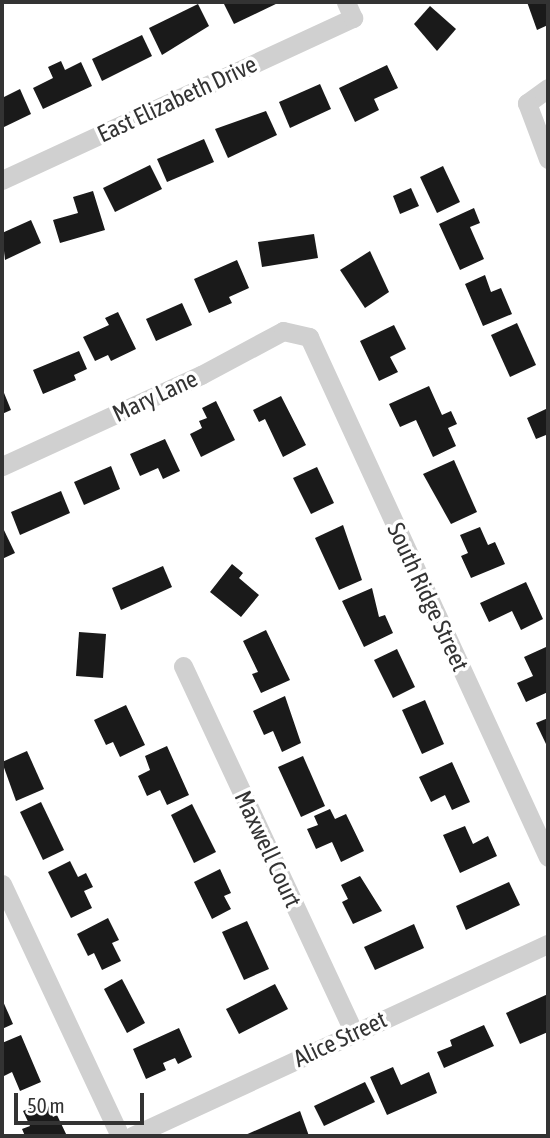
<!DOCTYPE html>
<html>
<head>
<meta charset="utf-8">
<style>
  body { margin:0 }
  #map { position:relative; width:550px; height:1138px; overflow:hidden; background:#fff; font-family:"Asap Condensed",sans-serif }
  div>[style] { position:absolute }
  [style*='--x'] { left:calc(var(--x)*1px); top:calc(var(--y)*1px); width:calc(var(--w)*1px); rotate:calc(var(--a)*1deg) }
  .building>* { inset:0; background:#1a1a1a }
  .minor>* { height:19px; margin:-9.5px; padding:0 9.5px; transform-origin:9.5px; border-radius:9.5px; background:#d0d0d0 }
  span { translate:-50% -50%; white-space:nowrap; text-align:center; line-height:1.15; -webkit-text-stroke:7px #fff; paint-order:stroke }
  .street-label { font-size:24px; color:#333 }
  .frame { position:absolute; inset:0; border:4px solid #333; pointer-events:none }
  .scale { position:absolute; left:14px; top:1093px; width:130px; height:32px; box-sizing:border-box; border:4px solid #333; border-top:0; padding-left:9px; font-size:21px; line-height:24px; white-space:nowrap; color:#333; -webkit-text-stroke:5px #fff; paint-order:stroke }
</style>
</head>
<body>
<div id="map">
  <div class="building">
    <i style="clip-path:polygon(229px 2px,280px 2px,234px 24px,224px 4px)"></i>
    <i style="clip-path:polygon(527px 2px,548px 2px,548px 25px,537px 30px)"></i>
    <i style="clip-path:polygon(198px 4px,209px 26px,162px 55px,149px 28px)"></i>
    <i style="clip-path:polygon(430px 6px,456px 29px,437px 51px,414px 24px)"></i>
    <i style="clip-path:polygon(142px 35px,152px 56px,102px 81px,92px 59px)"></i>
    <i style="clip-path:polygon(61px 61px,65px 70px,81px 62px,92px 86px,43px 109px,33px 88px,53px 78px,48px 67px)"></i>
    <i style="clip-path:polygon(387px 65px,398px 88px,374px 99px,379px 110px,355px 122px,339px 88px)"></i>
    <i style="clip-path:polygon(320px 84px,331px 109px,290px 128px,279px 102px)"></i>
    <i style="clip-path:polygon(20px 89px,31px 114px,2px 128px,2px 98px)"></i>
    <i style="clip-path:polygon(266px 111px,277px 135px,228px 158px,215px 129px)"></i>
    <i style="clip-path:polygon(204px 139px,214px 162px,167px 182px,157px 159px)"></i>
    <i style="clip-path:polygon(150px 165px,162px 189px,115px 212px,103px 188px)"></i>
    <i style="clip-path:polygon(443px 166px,460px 202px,437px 213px,420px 177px)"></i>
    <i style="clip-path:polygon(411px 188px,419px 206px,400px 214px,393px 196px)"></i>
    <i style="clip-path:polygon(93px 191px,105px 230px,60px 243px,53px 220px,78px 213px,73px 197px)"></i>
    <i style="clip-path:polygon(474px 208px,480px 223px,470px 227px,484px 259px,460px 270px,439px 224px)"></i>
    <i style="clip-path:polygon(31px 220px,41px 243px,5px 260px,2px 233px)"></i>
    <i style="clip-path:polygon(314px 234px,318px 258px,262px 267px,258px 242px)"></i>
    <i style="clip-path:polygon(370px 251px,389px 292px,365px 308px,340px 270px)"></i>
    <i style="clip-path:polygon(237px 260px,249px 288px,229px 297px,232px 303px,209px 313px,194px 279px)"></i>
    <i style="clip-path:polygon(485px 275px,491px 292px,501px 288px,512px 314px,483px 326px,465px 284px)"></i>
    <i style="clip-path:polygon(182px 303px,192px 325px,156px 341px,146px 319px)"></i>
    <i style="clip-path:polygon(118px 312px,136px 349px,111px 361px,108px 355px,95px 361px,83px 337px,109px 325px,105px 318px)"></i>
    <i style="clip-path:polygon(517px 323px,536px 365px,510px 377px,491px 335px)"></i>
    <i style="clip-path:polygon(394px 325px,406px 349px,390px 357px,398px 372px,379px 381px,360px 341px)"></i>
    <i style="clip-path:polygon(79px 351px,87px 369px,74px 375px,76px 380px,43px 394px,33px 370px)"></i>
    <i style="clip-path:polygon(429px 386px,442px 415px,451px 411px,457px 424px,448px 428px,456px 446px,433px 457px,416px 420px,400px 427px,389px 404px)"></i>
    <i style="clip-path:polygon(2px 388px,11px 410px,2px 414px)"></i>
    <i style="clip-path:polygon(281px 396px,306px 445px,283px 457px,265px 419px,259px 422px,253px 410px)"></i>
    <i style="clip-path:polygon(216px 401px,235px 440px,201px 457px,190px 434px,202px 428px,199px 421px,207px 418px,202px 408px)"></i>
    <i style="clip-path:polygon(548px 408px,548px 441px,546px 435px,536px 439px,527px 418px)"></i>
    <i style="clip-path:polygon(165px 439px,180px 471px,163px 479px,158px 468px,140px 476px,130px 454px)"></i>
    <i style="clip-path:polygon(454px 460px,477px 512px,451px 524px,423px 474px)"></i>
    <i style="clip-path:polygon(111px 466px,120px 489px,84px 505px,74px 482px)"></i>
    <i style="clip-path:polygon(317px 467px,334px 503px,311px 514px,293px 478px)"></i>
    <i style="clip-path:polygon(61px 491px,70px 513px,20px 535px,11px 512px)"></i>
    <i style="clip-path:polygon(343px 525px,362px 580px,339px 590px,315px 538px)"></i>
    <i style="clip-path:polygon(2px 526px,15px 553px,2px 559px)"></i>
    <i style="clip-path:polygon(480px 527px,488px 545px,495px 542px,505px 564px,471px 578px,461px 556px,468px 553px,460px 535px)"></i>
    <i style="clip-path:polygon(232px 564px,243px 573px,239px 578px,259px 595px,241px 617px,210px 592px)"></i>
    <i style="clip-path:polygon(163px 566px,172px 587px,121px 610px,112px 588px)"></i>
    <i style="clip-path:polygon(526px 582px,543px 619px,521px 630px,512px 611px,489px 622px,480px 603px)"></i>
    <i style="clip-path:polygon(372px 588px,379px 617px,385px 615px,393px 633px,364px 647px,342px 601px)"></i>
    <i style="clip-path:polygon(266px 630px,290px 680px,261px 693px,252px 674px,258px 672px,243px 641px)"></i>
    <i style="clip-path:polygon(79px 632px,106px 634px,103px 678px,76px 676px)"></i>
    <i style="clip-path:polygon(546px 647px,548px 692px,526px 702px,517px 683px,533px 676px,524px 657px)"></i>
    <i style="clip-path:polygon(397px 649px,415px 687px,393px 698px,374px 660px)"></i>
    <i style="clip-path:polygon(285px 696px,301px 743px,282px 752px,273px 731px,264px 735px,253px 711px)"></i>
    <i style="clip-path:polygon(425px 700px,444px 744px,422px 754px,402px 710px)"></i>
    <i style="clip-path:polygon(126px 705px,145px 745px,120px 757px,113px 742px,106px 745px,94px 720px)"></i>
    <i style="clip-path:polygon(548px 718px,548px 743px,546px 744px,536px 723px)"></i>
    <i style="clip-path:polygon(167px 746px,189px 795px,167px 805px,160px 790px,147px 796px,138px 776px,150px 770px,145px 756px)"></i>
    <i style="clip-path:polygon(27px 751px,44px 789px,16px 801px,2px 762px)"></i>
    <i style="clip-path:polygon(303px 756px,325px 806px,301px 817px,278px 767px)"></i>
    <i style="clip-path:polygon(452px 762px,470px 802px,452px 810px,445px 795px,431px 802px,419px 777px)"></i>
    <i style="clip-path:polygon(41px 802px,64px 850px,43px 860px,20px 812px)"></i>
    <i style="clip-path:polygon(192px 804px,216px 852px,194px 863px,171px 815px)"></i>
    <i style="clip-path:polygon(330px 809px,335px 819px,346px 814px,364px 851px,341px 862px,332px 842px,316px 849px,307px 829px,318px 825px,314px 816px)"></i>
    <i style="clip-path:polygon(465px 826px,473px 844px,488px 836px,497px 856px,460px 873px,443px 835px)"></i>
    <i style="clip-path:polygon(70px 861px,78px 877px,86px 873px,93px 887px,84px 891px,92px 908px,71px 918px,48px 872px)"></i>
    <i style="clip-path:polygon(220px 869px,231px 893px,224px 896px,231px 909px,212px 919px,194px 882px)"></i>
    <i style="clip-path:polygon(360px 876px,382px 911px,353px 924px,342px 902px,348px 899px,341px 885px)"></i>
    <i style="clip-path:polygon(509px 882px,520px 905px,466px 930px,456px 906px)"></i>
    <i style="clip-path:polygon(108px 918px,119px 940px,112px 943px,121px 961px,102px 970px,94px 953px,88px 956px,77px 934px)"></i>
    <i style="clip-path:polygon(247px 921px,269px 969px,244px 980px,222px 932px)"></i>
    <i style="clip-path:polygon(414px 924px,424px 948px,375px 970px,364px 947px)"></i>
    <i style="clip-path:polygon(122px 979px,145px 1023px,127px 1033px,104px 989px)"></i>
    <i style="clip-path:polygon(275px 984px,288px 1009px,239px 1034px,226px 1009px)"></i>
    <i style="clip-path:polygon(548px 994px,548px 1032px,520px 1044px,506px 1013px)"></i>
    <i style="clip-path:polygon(2px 999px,13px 1024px,2px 1029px)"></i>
    <i style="clip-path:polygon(484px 1025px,494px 1046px,444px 1068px,437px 1052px,452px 1046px,450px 1040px)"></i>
    <i style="clip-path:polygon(179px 1028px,192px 1057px,178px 1064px,175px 1058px,163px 1063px,166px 1070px,146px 1079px,133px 1049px)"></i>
    <i style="clip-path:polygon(21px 1035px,41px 1082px,20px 1091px,12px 1072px,4px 1076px,2px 1072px,2px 1043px)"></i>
    <i style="clip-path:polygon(393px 1067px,401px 1085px,429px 1072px,437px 1093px,387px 1115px,370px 1077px)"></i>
    <i style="clip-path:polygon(365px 1082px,375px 1102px,324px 1126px,314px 1106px)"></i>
    <i style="clip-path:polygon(46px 1101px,53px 1117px,57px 1115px,67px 1136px,25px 1136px,22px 1129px,30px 1126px,23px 1111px)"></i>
    <i style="clip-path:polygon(300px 1111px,309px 1136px,243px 1136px)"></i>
  </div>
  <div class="minor">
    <i style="--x:548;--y:88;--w:26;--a:144"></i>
    <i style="--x:527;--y:103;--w:60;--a:69.4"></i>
    <i style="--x:2;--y:180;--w:387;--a:-24.8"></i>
    <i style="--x:353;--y:18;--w:17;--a:-114"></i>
    <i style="--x:2;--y:466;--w:219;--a:-24.6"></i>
    <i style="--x:201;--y:375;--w:93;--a:-28.2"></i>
    <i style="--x:283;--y:331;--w:27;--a:13"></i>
    <i style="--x:309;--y:337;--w:572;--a:65.32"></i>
    <i style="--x:183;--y:666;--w:404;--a:65"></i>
    <i style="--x:2;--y:884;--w:278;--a:64.9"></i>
    <i style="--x:132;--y:1136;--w:458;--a:-24.8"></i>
  </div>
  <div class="street-label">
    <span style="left:177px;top:99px;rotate:-25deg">East Elizabeth Drive</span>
    <span style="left:155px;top:396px;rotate:-25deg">Mary Lane</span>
    <span style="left:428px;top:597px;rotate:65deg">South Ridge Street</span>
    <span style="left:268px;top:849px;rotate:65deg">Maxwell Court</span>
    <span style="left:340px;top:1039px;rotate:-25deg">Alice Street</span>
  </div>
  <div class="frame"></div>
  <div class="scale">50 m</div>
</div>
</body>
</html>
